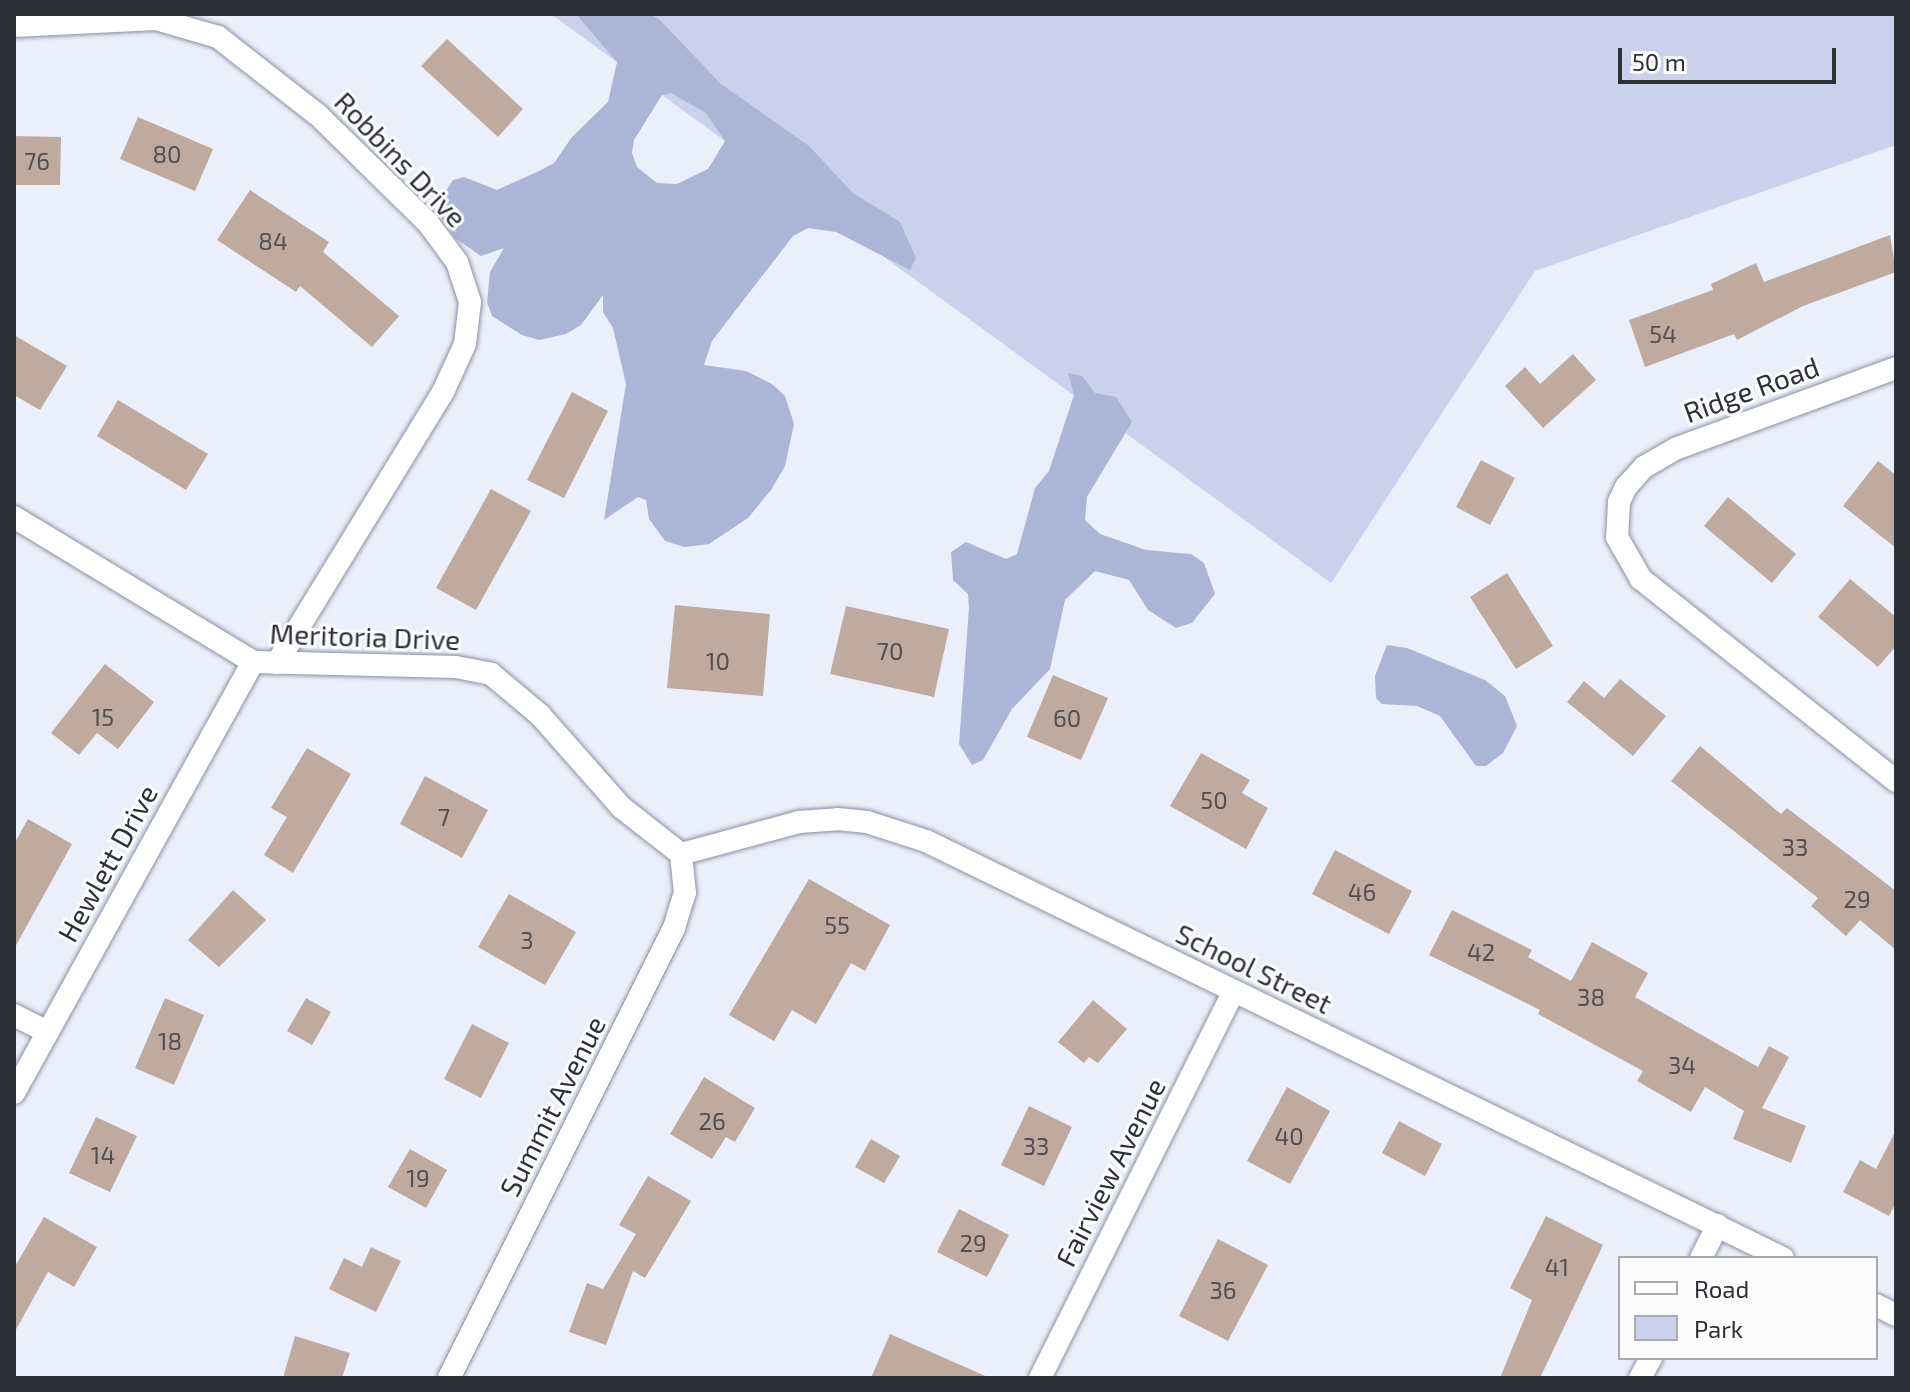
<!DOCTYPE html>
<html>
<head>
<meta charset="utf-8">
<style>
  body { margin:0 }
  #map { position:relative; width:1910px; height:1392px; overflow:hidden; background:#ebeffb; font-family:"Exo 2",sans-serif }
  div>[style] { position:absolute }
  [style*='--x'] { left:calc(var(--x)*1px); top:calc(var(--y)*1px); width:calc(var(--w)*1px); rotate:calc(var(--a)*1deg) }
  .green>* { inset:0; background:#c9d1ed }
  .forest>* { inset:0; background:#abb5d6 }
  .building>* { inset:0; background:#bfaaa0 }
  .roads { filter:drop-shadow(0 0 2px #8b90a3) drop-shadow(0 0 2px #8b90a3) }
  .street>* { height:22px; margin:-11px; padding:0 11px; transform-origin:11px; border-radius:11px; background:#fff }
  span { translate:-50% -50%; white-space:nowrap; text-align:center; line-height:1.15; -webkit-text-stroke:6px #fcfcfc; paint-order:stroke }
  .number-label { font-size:24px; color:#524e52 }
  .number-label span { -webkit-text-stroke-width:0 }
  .street-label { font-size:28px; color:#2e3038 }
  .frame { position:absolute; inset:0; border:16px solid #2e3038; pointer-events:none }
  .legend { position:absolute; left:1618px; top:1256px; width:260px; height:104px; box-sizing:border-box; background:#fcfcfc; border:2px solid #aaaaae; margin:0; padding:10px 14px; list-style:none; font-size:24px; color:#2e3038 }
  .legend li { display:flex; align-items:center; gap:16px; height:40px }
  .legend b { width:40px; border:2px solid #aaaaae }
  .scale { position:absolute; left:1618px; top:48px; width:218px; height:36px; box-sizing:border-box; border:4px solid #2e3038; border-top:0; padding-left:10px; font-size:24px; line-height:28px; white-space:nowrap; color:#2e3038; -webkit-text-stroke:6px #fcfcfc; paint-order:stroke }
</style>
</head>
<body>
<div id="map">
  <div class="green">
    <i style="clip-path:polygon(551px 14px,1896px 14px,1896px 145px,1535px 271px,1331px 583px)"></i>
  </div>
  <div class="forest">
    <i style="clip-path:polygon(evenodd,576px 14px,648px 14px,659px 19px,721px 84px,809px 146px,853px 193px,900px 222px,916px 258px,910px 270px,836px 232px,808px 228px,793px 236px,712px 341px,704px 365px,746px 371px,772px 384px,785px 396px,794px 424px,785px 466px,771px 490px,748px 518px,709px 544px,684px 547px,665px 541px,649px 519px,646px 500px,638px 497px,604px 520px,626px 384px,613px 328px,603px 312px,603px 295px,581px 325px,566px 334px,539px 340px,522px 335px,492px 316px,487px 302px,490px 272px,504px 248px,481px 256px,455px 238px,442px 219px,440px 200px,453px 180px,464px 177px,497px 190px,539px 171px,554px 163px,572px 137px,608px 102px,617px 62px,576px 14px,671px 93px,706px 113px,725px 141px,708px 169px,677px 184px,657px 183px,637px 167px,632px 153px,634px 140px,662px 95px,671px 93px)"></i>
    <i style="clip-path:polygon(1068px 373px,1082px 376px,1095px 393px,1116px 397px,1132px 422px,1087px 497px,1085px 520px,1100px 534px,1146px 550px,1191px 554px,1204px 563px,1215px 594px,1192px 623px,1176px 628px,1148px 610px,1129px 580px,1095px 571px,1065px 600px,1050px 669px,1012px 709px,983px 760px,972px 765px,959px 744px,969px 608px,968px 594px,953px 580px,951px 552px,966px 542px,1006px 559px,1017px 554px,1035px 488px,1049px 471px,1074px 395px)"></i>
    <i style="clip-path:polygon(1387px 645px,1407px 648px,1485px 680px,1505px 696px,1517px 726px,1503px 753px,1486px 766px,1476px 766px,1440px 716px,1417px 706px,1382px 704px,1376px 698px,1375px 676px)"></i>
  </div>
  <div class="building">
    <i style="clip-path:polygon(447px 39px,523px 109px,498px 137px,421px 66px)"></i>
    <i style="clip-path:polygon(138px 117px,213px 149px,195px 191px,120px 159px)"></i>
    <i style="clip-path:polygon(14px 136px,61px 137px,60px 185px,14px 185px)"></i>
    <i style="clip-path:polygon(250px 190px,329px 242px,323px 252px,399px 316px,372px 347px,300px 286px,296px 292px,217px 240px)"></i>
    <i style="clip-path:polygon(1890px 235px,1896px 272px,1803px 306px,1737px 340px,1734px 334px,1645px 367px,1629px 320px,1713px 290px,1711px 284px,1756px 263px,1764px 282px)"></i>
    <i style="clip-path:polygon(14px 335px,67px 366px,40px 410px,14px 395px)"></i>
    <i style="clip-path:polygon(1573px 354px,1596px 380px,1543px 428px,1505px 386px,1525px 367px,1540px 384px)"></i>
    <i style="clip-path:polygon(572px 392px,608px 411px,564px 498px,527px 480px)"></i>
    <i style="clip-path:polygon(118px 400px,208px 454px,186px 490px,97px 436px)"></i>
    <i style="clip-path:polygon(1481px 460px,1515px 478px,1490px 525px,1456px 507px)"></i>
    <i style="clip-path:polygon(1878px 461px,1896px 475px,1896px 548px,1843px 506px)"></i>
    <i style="clip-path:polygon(491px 489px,531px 511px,476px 610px,436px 588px)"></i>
    <i style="clip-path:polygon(1728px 497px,1796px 554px,1772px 583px,1704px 526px)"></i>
    <i style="clip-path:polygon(1507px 573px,1553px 646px,1516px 669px,1470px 597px)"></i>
    <i style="clip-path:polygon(1850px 579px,1896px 617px,1896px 646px,1878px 667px,1818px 617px)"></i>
    <i style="clip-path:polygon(675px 605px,770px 614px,763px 696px,667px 688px)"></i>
    <i style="clip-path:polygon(846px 606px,949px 629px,934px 697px,830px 674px)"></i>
    <i style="clip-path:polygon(105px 664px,154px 702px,118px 749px,97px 733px,79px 755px,51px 733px)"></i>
    <i style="clip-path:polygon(1053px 675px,1108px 698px,1081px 760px,1027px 737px)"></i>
    <i style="clip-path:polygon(1620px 679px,1666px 716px,1633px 756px,1567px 702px,1584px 681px,1604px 698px)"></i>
    <i style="clip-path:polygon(1700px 746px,1781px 814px,1787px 808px,1896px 891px,1896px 950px,1860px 920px,1846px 936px,1811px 906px,1818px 898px,1671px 781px)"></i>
    <i style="clip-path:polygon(307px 748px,351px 774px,293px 873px,264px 855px,287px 817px,271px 808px)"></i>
    <i style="clip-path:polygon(1201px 753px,1250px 780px,1242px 793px,1268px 808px,1246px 849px,1170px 806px)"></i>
    <i style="clip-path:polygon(425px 776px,488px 810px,462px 858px,400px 824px)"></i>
    <i style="clip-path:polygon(28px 819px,72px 844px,14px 949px,14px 844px)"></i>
    <i style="clip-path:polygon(1335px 850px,1412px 891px,1389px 934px,1312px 894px)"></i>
    <i style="clip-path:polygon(809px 879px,890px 925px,865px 971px,851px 963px,816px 1024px,792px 1010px,774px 1041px,729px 1015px)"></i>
    <i style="clip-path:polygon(233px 890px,266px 920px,219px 967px,188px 940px)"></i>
    <i style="clip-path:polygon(509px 894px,576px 932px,545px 985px,478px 947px)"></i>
    <i style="clip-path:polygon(1452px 910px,1532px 950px,1528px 957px,1571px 981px,1592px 942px,1648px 973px,1635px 997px,1758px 1067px,1769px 1046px,1789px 1057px,1762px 1108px,1806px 1126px,1791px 1163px,1733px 1139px,1744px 1111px,1705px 1087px,1691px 1112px,1637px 1081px,1643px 1071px,1538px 1014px,1540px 1010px,1429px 955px)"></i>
    <i style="clip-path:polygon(165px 998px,204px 1015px,174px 1085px,135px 1068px)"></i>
    <i style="clip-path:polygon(306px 998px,331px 1012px,312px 1045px,287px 1031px)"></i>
    <i style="clip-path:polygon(1093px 1000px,1127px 1029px,1098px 1063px,1089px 1057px,1084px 1063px,1058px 1042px)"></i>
    <i style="clip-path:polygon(472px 1024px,509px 1043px,481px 1098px,444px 1079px)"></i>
    <i style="clip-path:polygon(704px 1077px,755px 1108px,735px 1142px,726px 1137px,712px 1159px,670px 1134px)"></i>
    <i style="clip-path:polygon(1287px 1087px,1330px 1111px,1290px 1184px,1247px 1161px)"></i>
    <i style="clip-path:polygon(1029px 1106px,1072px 1127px,1044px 1186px,1001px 1165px)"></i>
    <i style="clip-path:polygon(96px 1117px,137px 1136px,110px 1192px,69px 1173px)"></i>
    <i style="clip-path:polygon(1399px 1121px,1442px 1144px,1425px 1176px,1382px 1153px)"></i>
    <i style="clip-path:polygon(1896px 1130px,1896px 1202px,1889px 1216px,1843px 1192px,1860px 1160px,1876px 1169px)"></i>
    <i style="clip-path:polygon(871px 1139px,900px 1156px,884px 1183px,855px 1167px)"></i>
    <i style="clip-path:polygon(410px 1149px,447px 1170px,426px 1208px,388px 1187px)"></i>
    <i style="clip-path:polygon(648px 1176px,691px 1201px,645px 1278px,633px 1271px,606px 1345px,569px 1332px,587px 1283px,603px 1289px,636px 1234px,619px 1225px)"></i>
    <i style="clip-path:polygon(959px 1209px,1009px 1235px,987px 1277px,937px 1252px)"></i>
    <i style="clip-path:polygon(1546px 1216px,1603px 1245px,1540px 1378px,1500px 1378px,1532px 1300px,1510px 1288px)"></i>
    <i style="clip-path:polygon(44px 1217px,97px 1247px,74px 1287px,48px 1272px,14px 1333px,14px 1268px)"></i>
    <i style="clip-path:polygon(1218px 1239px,1268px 1265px,1228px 1341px,1179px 1316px)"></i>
    <i style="clip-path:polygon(371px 1247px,401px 1261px,376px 1312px,329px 1289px,344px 1258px,362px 1267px)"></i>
    <i style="clip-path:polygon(890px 1334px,990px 1378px,871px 1378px)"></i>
    <i style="clip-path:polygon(295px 1336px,350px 1353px,342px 1378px,283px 1378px)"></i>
  </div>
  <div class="roads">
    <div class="street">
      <i style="--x:14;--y:26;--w:142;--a:-2.8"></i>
      <i style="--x:156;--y:19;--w:65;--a:16.2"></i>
      <i style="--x:218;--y:37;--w:127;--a:38"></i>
      <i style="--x:318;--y:115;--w:154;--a:44.5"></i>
      <i style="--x:428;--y:223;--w:49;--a:53.4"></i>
      <i style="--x:457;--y:262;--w:42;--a:72"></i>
      <i style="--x:470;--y:302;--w:42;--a:96.8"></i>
      <i style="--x:465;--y:344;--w:53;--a:114.6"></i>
      <i style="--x:443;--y:392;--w:318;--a:121.5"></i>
      <i style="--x:1896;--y:368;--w:233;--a:159.9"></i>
      <i style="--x:1677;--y:448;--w:38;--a:150"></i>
      <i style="--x:1644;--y:467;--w:27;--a:132"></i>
      <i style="--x:1626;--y:487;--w:17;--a:115"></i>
      <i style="--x:1619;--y:502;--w:35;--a:93"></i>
      <i style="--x:1617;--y:537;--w:48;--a:60.3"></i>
      <i style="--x:1641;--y:579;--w:325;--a:38.4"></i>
      <i style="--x:14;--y:517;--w:280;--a:31.2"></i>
      <i style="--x:253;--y:662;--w:203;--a:1.4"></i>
      <i style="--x:456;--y:667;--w:36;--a:11"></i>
      <i style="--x:491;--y:674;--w:64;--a:39.9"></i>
      <i style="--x:540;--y:715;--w:123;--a:48.6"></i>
      <i style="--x:621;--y:807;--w:76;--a:38.1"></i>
      <i style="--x:681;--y:854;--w:122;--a:-15.2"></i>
      <i style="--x:799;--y:822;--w:39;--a:-4"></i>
      <i style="--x:838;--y:819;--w:29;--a:6"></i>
      <i style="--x:867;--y:822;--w:62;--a:17.9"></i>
      <i style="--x:926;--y:841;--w:953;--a:25.95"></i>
      <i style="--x:14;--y:1015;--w:38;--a:27"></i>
      <i style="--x:14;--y:1093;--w:493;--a:-61"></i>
      <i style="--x:1701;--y:1258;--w:37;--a:-63"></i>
      <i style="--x:1876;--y:1305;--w:22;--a:27"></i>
      <i style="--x:449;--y:1378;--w:503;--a:-63.43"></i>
      <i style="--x:674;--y:928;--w:37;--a:-73"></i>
      <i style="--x:685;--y:893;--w:39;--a:-96"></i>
      <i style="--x:1040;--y:1378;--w:432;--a:-63.4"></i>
      <i style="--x:1640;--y:1378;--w:23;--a:-61"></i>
    </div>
  </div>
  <div class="number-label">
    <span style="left:167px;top:154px">80</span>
    <span style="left:37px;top:161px">76</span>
    <span style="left:273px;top:241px">84</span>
    <span style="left:1663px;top:334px">54</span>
    <span style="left:890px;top:651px">70</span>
    <span style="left:718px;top:661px">10</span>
    <span style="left:103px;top:717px">15</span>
    <span style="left:1067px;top:718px">60</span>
    <span style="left:1214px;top:800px">50</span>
    <span style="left:444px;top:817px">7</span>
    <span style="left:1795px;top:847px">33</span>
    <span style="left:1362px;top:892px">46</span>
    <span style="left:1857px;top:899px">29</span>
    <span style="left:837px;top:925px">55</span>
    <span style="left:527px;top:940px">3</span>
    <span style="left:1481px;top:952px">42</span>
    <span style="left:1591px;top:997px">38</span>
    <span style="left:170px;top:1041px">18</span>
    <span style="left:1682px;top:1065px">34</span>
    <span style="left:712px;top:1121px">26</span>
    <span style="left:1289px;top:1136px">40</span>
    <span style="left:1036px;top:1146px">33</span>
    <span style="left:103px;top:1155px">14</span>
    <span style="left:418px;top:1178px">19</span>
    <span style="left:973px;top:1243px">29</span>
    <span style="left:1557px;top:1267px">41</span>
    <span style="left:1223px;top:1290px">36</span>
  </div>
  <div class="street-label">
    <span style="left:401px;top:159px;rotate:46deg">Robbins Drive</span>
    <span style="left:1751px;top:389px;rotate:-20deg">Ridge Road</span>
    <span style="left:365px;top:636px;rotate:2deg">Meritoria Drive</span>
    <span style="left:107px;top:863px;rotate:-61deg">Hewlett Drive</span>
    <span style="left:1254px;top:968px;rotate:26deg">School Street</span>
    <span style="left:552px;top:1106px;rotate:-63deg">Summit Avenue</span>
    <span style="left:1110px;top:1172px;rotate:-63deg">Fairview Avenue</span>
  </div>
  <div class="frame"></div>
  <ul class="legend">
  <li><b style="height:10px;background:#fff"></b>Road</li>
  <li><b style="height:22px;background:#c9d1ed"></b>Park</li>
  </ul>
  <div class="scale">50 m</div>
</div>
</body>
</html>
